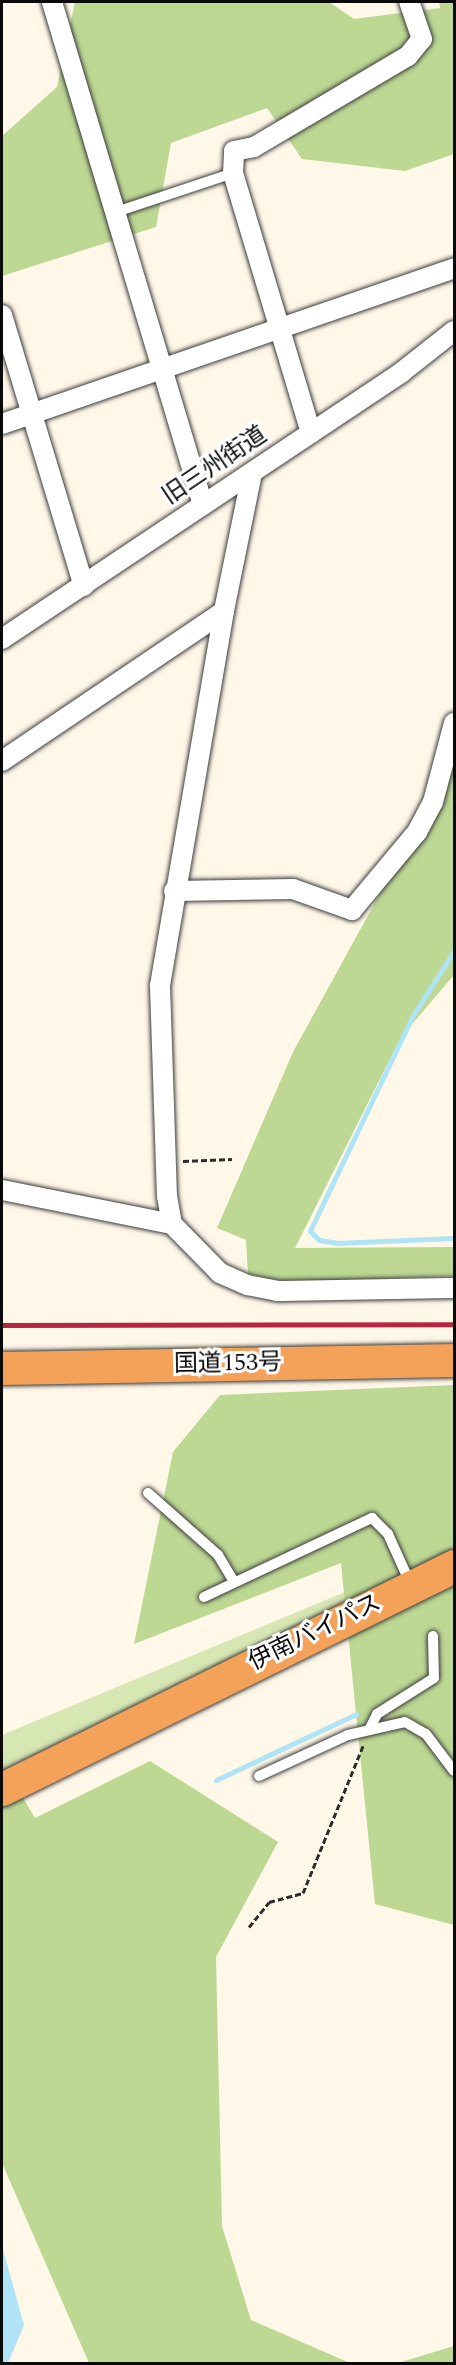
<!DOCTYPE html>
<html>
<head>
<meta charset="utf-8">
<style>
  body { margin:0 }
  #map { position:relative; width:456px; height:2365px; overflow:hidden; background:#fff7e8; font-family:Spectral,"Noto Sans JP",serif }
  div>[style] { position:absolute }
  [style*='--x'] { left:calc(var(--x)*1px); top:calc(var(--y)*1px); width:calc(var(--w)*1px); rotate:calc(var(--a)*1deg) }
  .green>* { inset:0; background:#d6e7b4 }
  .forest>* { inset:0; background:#bcd893 }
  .water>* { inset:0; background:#aee4f5 }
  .stream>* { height:5px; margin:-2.5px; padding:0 2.5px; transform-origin:2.5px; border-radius:2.5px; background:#aee4f5 }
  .path>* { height:3px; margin-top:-1.5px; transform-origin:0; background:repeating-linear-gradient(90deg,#2c2c2c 0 6px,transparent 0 9px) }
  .roads { filter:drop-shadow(0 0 2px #3d3d3d) drop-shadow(0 0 2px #3d3d3d) }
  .service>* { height:10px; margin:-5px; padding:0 5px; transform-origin:5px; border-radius:5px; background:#fff }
  .minor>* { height:20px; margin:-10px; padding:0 10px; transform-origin:10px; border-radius:10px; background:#fff }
  .trunk>* { height:33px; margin:-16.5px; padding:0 16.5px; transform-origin:16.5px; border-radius:16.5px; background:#f4a15a }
  .rail>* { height:4.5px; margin:-2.25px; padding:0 2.25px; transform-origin:2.25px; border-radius:2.25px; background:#b72641 }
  span { translate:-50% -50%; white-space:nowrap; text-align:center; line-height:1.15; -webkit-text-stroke:6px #fff; paint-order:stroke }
  .street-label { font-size:24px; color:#0a0a0a }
  .frame { position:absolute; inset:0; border:3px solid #0a0a0a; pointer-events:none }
</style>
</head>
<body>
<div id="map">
  <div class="green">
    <i style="clip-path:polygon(357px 1587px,360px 1602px,2px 1773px,2px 1735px)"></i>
  </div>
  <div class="forest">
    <i style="clip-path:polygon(75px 2px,329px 2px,354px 19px,440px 8px,439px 2px,454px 2px,454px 154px,405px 171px,302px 159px,267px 108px,171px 143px,156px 227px,2px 276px,2px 136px,57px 87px)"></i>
    <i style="clip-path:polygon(454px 744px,454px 975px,401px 1037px,295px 1248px,454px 1247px,454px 1276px,286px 1282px,248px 1274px,246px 1240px,217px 1228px,293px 1052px,449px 768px)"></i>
    <i style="clip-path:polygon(454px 1385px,454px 1925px,375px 1904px,341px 1563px,134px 1644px,173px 1452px,220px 1395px)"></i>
    <i style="clip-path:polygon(150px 1761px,278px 1842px,216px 1957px,222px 2226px,251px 2320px,350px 2363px,89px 2363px,2px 2163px,2px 1763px,35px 1818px)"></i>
    <i style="clip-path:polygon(454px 2346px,454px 2363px,398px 2363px)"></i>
  </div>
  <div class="water">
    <i style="clip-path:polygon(2px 2246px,24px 2325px,8px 2363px,2px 2363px)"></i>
  </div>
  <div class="stream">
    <i style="--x:454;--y:951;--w:76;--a:122.6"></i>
    <i style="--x:413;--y:1015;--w:239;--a:115.5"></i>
    <i style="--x:310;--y:1231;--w:13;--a:45"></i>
    <i style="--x:319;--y:1240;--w:18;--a:9"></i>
    <i style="--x:337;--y:1243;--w:117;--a:-2.4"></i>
    <i style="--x:216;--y:1780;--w:155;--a:-25.2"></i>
  </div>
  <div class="path">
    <i style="--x:183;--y:1161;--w:49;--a:-2.3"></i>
    <i style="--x:249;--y:1927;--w:32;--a:-51"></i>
    <i style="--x:269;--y:1902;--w:35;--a:-15"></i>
    <i style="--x:303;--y:1893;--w:159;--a:-67.8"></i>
  </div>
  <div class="roads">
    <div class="service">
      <i style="--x:113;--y:213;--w:126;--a:-18.4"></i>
      <i style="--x:148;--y:1493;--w:94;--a:41.5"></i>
      <i style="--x:218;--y:1555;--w:31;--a:59"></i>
      <i style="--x:204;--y:1597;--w:186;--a:-25.2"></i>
      <i style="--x:372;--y:1518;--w:23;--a:45"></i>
      <i style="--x:388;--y:1534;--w:46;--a:65.7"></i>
      <i style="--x:370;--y:1728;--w:16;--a:-63"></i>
      <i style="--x:377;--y:1714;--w:67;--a:-32.3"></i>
      <i style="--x:434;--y:1678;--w:42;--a:-91.4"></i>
      <i style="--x:259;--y:1776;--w:98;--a:-24.7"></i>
      <i style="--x:348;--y:1735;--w:58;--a:-12.8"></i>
      <i style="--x:405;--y:1722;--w:24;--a:30"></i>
      <i style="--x:426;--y:1734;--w:46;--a:52.9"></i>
    </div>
    <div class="minor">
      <i style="--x:52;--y:2;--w:525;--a:73.29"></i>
      <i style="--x:2;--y:315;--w:283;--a:73.2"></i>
      <i style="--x:2;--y:424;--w:478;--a:-19"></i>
      <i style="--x:311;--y:433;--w:271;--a:-106.7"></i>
      <i style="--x:233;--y:173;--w:22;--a:-87"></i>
      <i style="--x:234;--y:151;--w:20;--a:-11"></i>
      <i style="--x:254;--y:147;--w:179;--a:-30.6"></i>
      <i style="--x:408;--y:56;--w:22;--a:-51"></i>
      <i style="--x:422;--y:39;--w:39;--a:-109"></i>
      <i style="--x:252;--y:473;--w:141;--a:101.5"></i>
      <i style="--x:224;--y:611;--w:380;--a:99.7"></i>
      <i style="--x:160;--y:986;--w:210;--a:88.1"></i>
      <i style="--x:167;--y:1196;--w:28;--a:80"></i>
      <i style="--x:172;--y:1224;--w:69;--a:45.6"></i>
      <i style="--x:220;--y:1273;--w:30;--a:24"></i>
      <i style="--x:247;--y:1285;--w:31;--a:11"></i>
      <i style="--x:277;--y:1291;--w:177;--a:-1"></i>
      <i style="--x:2;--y:639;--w:481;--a:-33.7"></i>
      <i style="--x:402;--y:372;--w:66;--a:-38.3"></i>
      <i style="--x:2;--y:761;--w:268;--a:-34"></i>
      <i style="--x:174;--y:891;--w:119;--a:-1"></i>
      <i style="--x:293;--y:889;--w:63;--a:19.6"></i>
      <i style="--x:352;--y:910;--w:102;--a:-50.2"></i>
      <i style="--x:417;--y:832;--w:34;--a:-62"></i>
      <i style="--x:433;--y:802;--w:82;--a:-75.1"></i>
      <i style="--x:2;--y:1190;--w:173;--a:11.3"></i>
    </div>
    <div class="trunk">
      <i style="--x:2;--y:1368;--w:452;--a:-1"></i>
      <i style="--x:2;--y:1789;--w:504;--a:-26.26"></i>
    </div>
  </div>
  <div class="rail">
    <i style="--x:2;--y:1325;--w:452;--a:-0.1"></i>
  </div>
  <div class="street-label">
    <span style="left:215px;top:466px;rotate:-34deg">旧三州街道</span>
    <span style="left:228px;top:1364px;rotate:-1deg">国道153号</span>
    <span style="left:315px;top:1633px;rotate:-26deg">伊南バイパス</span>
  </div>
  <div class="frame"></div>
</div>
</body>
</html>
